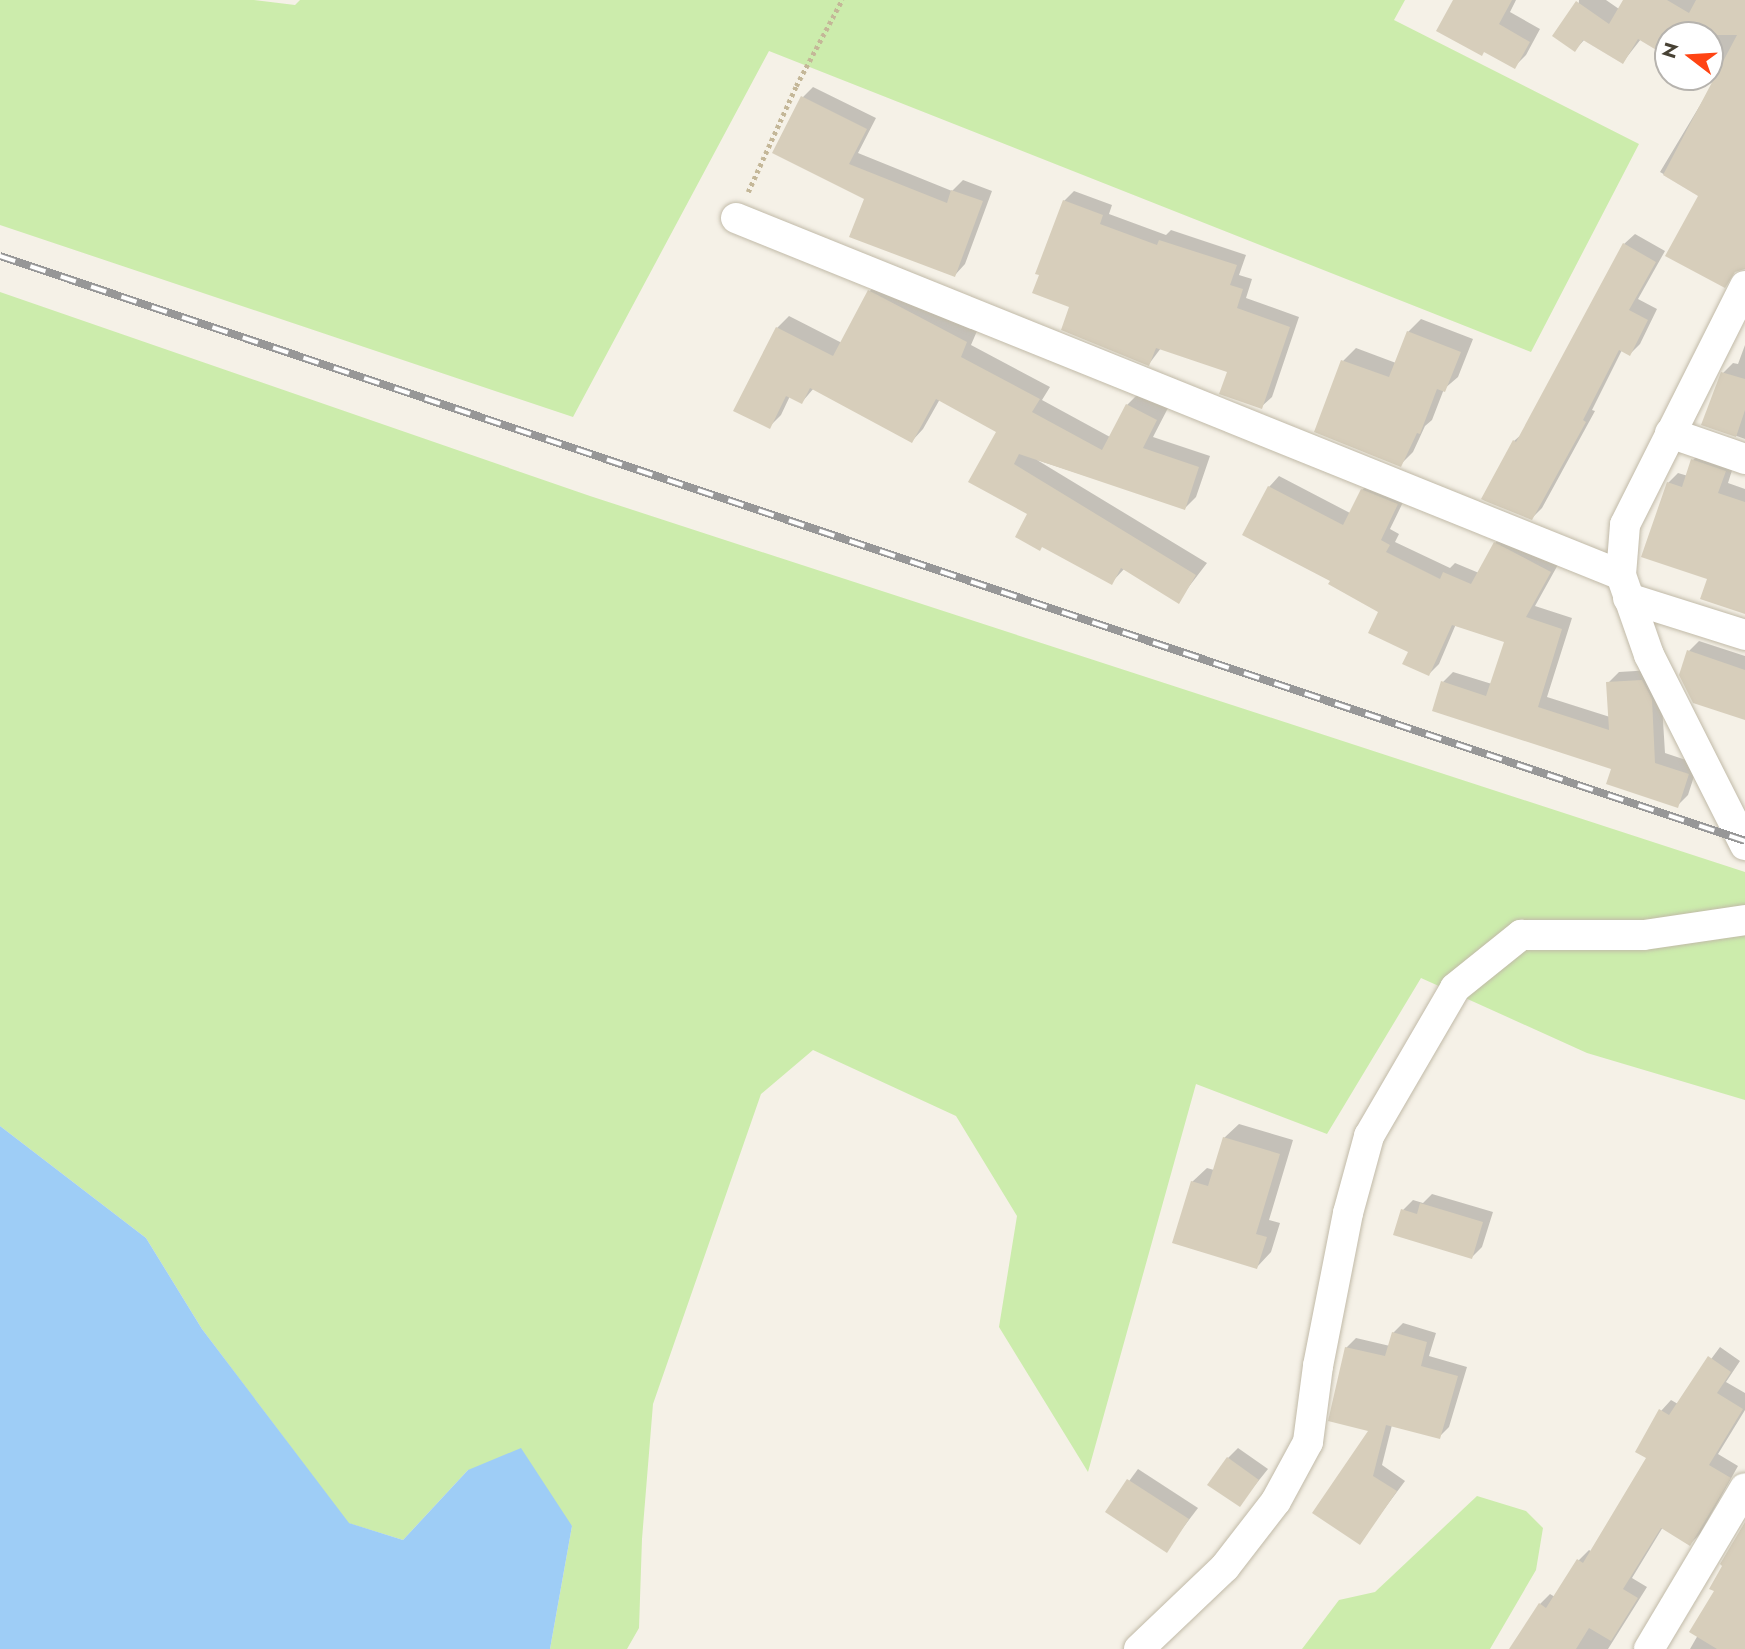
<!DOCTYPE html>
<html>
<head>
<meta charset="utf-8">
<style>
  body { margin:0 }
  #map { position:relative; width:1745px; height:1649px; overflow:hidden; background:#f5f1e7; font-family:Jost,sans-serif }
  div>[style] { position:absolute }
  [style*='--x'] { left:calc(var(--x)*1px); top:calc(var(--y)*1px); width:calc(var(--w)*1px); rotate:calc(var(--a)*1deg) }
  .green>* { inset:0; background:#ccecac }
  .water>* { inset:0; background:#9ecdf6 }
  .shadow>* { inset:0; background:#0003 }
  .building>* { inset:0; background:#d7cebb }
  .path>* { height:4.5px; margin-top:-2.25px; transform-origin:0; background:repeating-linear-gradient(90deg,#c4b798 0 3.5px,transparent 0 7px) }
  .roads { filter:drop-shadow(0 0 2px #c1baa8) drop-shadow(0 0 2px #c1baa8) }
  .minor>* { height:30px; margin:-15px; padding:0 15px; transform-origin:15px; border-radius:15px; background:#fff }
  .rail>* { height:8px; margin-top:-4px; transform-origin:0; background:repeating-linear-gradient(90deg,#fff 0 16px,#979797 0 32px); box-sizing:border-box; border-block:2px solid #979797 }
  span { translate:-50% -50%; white-space:nowrap; text-align:center; line-height:1.15; -webkit-text-stroke:6px #fff; paint-order:stroke }
  .north { position:absolute; left:1654px; top:21px; width:70px; height:70px; box-sizing:border-box; background:#fff; border:2px solid #b6b3ae; border-radius:50%; rotate:287deg; font-size:19px; font-weight:700; line-height:28px; text-align:center; color:#484235 }
  .north::after { content:''; display:block; margin:auto; width:24px; height:32px; background:#ff4413; clip-path:polygon(50% 0,100% 100%,50% 72%,0 100%) }
</style>
</head>
<body>
<div id="map">
  <div class="green">
    <i style="clip-path:polygon(0 0,254px 0,295px 5px,300px 0,1405px 0,1394px 20px,1639px 144px,1531px 352px,769px 51px,573px 417px,0 225px)"></i>
    <i style="clip-path:polygon(0 292px,590px 496px,1745px 872px,1745px 1100px,1587px 1053px,1421px 978px,1327px 1134px,1196px 1084px,1088px 1472px,999px 1327px,1017px 1216px,956px 1116px,813px 1050px,761px 1094px,653px 1404px,642px 1539px,639px 1628px,627px 1649px,550px 1649px,572px 1526px,468px 1470px,403px 1540px,348px 1523px,202px 1329px,146px 1238px,0 1126px)"></i>
    <i style="clip-path:polygon(1477px 1496px,1526px 1511px,1543px 1528px,1536px 1570px,1490px 1649px,1302px 1649px,1339px 1600px,1375px 1592px)"></i>
  </div>
  <div class="water">
    <i style="clip-path:polygon(0 1126px,146px 1238px,202px 1329px,349px 1523px,403px 1540px,468px 1470px,521px 1448px,572px 1526px,550px 1649px,0 1649px)"></i>
  </div>
  <div class="shadow">
    <i style="clip-path:polygon(1455px 0,1516px 0,1510px 12px,1540px 29px,1526px 55px,1514px 67px)"></i>
    <i style="clip-path:polygon(1579px 0,1606px 0,1619px 9px,1625px 0,1745px 0,1745px 251px,1700px 195px,1660px 172px,1714px 82px,1705px 77px,1710px 77px,1710px 35px,1668px 35px,1668px 55px,1641px 39px,1623px 62px,1585px 39px,1575px 50px)"></i>
    <i style="clip-path:polygon(813px 87px,876px 118px,858px 153px,952px 191px,963px 180px,992px 191px,965px 264px,955px 275px,866px 199px,775px 152px,803px 97px)"></i>
    <i style="clip-path:polygon(1074px 191px,1112px 205px,1109px 214px,1166px 235px,1171px 230px,1246px 255px,1239px 275px,1252px 279px,1246px 298px,1299px 317px,1272px 397px,1261px 407px,1229px 371px,1161px 348px,1149px 364px,1071px 306px,1064px 201px)"></i>
    <i style="clip-path:polygon(1635px 234px,1665px 251px,1638px 299px,1657px 309px,1640px 344px,1630px 354px,1622px 350px,1592px 410px,1595px 411px,1542px 508px,1532px 518px,1514px 441px,1522px 434px,1624px 244px)"></i>
    <i style="clip-path:polygon(880px 280px,977px 331px,971px 345px,1050px 387px,1042px 400px,1110px 437px,1127px 405px,1139px 393px,1168px 408px,1153px 437px,1210px 456px,1196px 497px,1185px 508px,1037px 460px,1207px 563px,1178px 601px,1125px 568px,1112px 582px,1030px 513px,999px 431px,940px 399px,923px 429px,912px 441px,814px 388px,802px 402px,790px 396px,781px 415px,769px 427px,736px 410px,777px 328px,789px 316px,842px 343px,869px 292px)"></i>
    <i style="clip-path:polygon(1421px 319px,1473px 339px,1458px 377px,1444px 389px,1432px 420px,1425px 426px,1413px 452px,1400px 465px,1343px 361px,1356px 348px,1396px 363px,1408px 332px)"></i>
    <i style="clip-path:polygon(1745px 345px,1745px 439px,1704px 424px,1723px 373px,1733px 363px,1738px 364px)"></i>
    <i style="clip-path:polygon(1703px 450px,1735px 461px,1728px 483px,1745px 489px,1745px 613px,1709px 578px,1668px 483px,1678px 473px,1688px 476px,1693px 460px)"></i>
    <i style="clip-path:polygon(1279px 476px,1350px 513px,1362px 490px,1373px 480px,1407px 494px,1390px 529px,1399px 534px,1395px 542px,1450px 568px,1455px 563px,1479px 573px,1495px 543px,1505px 533px,1560px 561px,1535px 606px,1572px 618px,1547px 697px,1610px 717px,1608px 683px,1619px 672px,1652px 670px,1661px 688px,1665px 753px,1698px 764px,1688px 795px,1677px 806px,1613px 768px,1443px 682px,1453px 672px,1492px 684px,1506px 641px,1456px 624px,1439px 664px,1429px 674px,1380px 611px,1333px 580px,1269px 487px)"></i>
    <i style="clip-path:polygon(1699px 641px,1745px 656px,1745px 719px,1689px 651px)"></i>
    <i style="clip-path:polygon(1239px 1124px,1293px 1140px,1269px 1220px,1280px 1223px,1271px 1252px,1257px 1267px,1192px 1182px,1207px 1168px,1214px 1170px,1224px 1138px)"></i>
    <i style="clip-path:polygon(1432px 1194px,1493px 1212px,1482px 1247px,1472px 1257px,1403px 1210px,1413px 1200px,1423px 1203px)"></i>
    <i style="clip-path:polygon(1403px 1323px,1436px 1333px,1429px 1356px,1467px 1367px,1449px 1427px,1439px 1437px,1392px 1425px,1382px 1465px,1405px 1481px,1359px 1543px,1370px 1430px,1346px 1348px,1356px 1338px,1390px 1346px,1393px 1333px)"></i>
    <i style="clip-path:polygon(1720px 1347px,1740px 1361px,1726px 1382px,1745px 1393px,1745px 1410px,1718px 1454px,1738px 1466px,1700px 1534px,1690px 1544px,1663px 1527px,1632px 1578px,1647px 1587px,1608px 1649px,1512px 1649px,1540px 1604px,1550px 1594px,1555px 1597px,1579px 1560px,1589px 1550px,1592px 1552px,1648px 1458px,1661px 1411px,1671px 1400px,1678px 1404px)"></i>
    <i style="clip-path:polygon(1238px 1448px,1268px 1469px,1239px 1505px,1228px 1458px)"></i>
    <i style="clip-path:polygon(1138px 1469px,1198px 1508px,1166px 1550px,1107px 1511px)"></i>
    <i style="clip-path:polygon(1745px 1526px,1745px 1649px,1690px 1649px,1698px 1635px)"></i>
  </div>
  <div class="building">
    <i style="clip-path:polygon(1453px 0,1512px 0,1499px 24px,1530px 42px,1515px 69px,1484px 52px,1482px 56px,1436px 31px)"></i>
    <i style="clip-path:polygon(1623px 0,1667px 0,1689px 13px,1696px 0,1745px 0,1745px 269px,1735px 272px,1725px 288px,1665px 256px,1698px 196px,1663px 175px,1737px 35px,1668px 35px,1668px 57px,1638px 39px,1623px 64px,1583px 40px,1575px 52px,1552px 36px,1576px 1px,1609px 24px)"></i>
    <i style="clip-path:polygon(801px 96px,867px 129px,849px 164px,947px 203px,951px 190px,983px 201px,955px 277px,849px 237px,864px 199px,772px 153px)"></i>
    <i style="clip-path:polygon(1063px 200px,1103px 215px,1100px 224px,1157px 245px,1159px 240px,1237px 265px,1230px 285px,1243px 289px,1237px 308px,1290px 327px,1262px 409px,1219px 394px,1227px 372px,1156px 348px,1149px 366px,1061px 330px,1069px 307px,1032px 293px,1039px 275px,1035px 274px)"></i>
    <i style="clip-path:polygon(1623px 243px,1656px 262px,1629px 310px,1648px 320px,1630px 356px,1619px 350px,1583px 420px,1586px 422px,1532px 520px,1485px 501px,1481px 499px,1513px 440px,1516px 442px)"></i>
    <i style="clip-path:polygon(868px 290px,967px 342px,961px 357px,1040px 399px,1032px 412px,1102px 450px,1126px 404px,1157px 420px,1143px 448px,1199px 467px,1185px 510px,1019px 454px,1014px 464px,1196px 575px,1179px 604px,1121px 568px,1112px 585px,1042px 547px,1040px 551px,1015px 537px,1027px 514px,968px 482px,996px 432px,936px 399px,912px 443px,810px 388px,802px 404px,786px 396px,770px 429px,733px 411px,776px 327px,833px 356px)"></i>
    <i style="clip-path:polygon(1407px 331px,1461px 352px,1445px 392px,1437px 389px,1420px 434px,1417px 433px,1401px 467px,1314px 432px,1341px 360px,1389px 377px)"></i>
    <i style="clip-path:polygon(1721px 372px,1745px 379px,1745px 410px,1736px 437px,1701px 425px)"></i>
    <i style="clip-path:polygon(1691px 459px,1726px 471px,1718px 493px,1745px 502px,1745px 614px,1700px 599px,1707px 579px,1641px 557px,1667px 482px,1682px 487px)"></i>
    <i style="clip-path:polygon(1268px 486px,1343px 525px,1361px 489px,1398px 504px,1381px 540px,1390px 545px,1386px 552px,1440px 579px,1443px 572px,1471px 584px,1494px 542px,1551px 572px,1526px 617px,1562px 629px,1538px 707px,1609px 730px,1606px 682px,1642px 680px,1652px 699px,1655px 763px,1689px 774px,1678px 808px,1606px 784px,1611px 769px,1432px 711px,1441px 681px,1486px 696px,1504px 642px,1452px 625px,1429px 676px,1402px 664px,1408px 652px,1368px 633px,1378px 612px,1328px 584px,1330px 581px,1242px 535px)"></i>
    <i style="clip-path:polygon(1687px 650px,1745px 670px,1745px 720px,1693px 703px,1679px 675px)"></i>
    <i style="clip-path:polygon(1223px 1137px,1280px 1154px,1256px 1234px,1267px 1237px,1257px 1269px,1172px 1243px,1191px 1181px,1208px 1186px)"></i>
    <i style="clip-path:polygon(1420px 1203px,1483px 1222px,1472px 1259px,1393px 1235px,1401px 1209px,1417px 1214px)"></i>
    <i style="clip-path:polygon(1392px 1332px,1427px 1342px,1421px 1366px,1458px 1376px,1440px 1439px,1386px 1425px,1373px 1476px,1397px 1491px,1360px 1545px,1312px 1513px,1368px 1431px,1328px 1421px,1345px 1347px,1385px 1356px)"></i>
    <i style="clip-path:polygon(1708px 1356px,1731px 1372px,1717px 1393px,1743px 1409px,1709px 1465px,1731px 1478px,1690px 1546px,1661px 1528px,1623px 1589px,1638px 1598px,1611px 1641px,1589px 1628px,1576px 1649px,1509px 1649px,1539px 1603px,1546px 1608px,1577px 1559px,1583px 1563px,1646px 1458px,1635px 1452px,1659px 1409px,1669px 1415px)"></i>
    <i style="clip-path:polygon(1227px 1457px,1259px 1480px,1240px 1507px,1207px 1485px)"></i>
    <i style="clip-path:polygon(1127px 1479px,1189px 1519px,1167px 1553px,1105px 1512px)"></i>
    <i style="clip-path:polygon(1745px 1522px,1745px 1649px,1717px 1649px,1689px 1632px,1714px 1591px,1709px 1589px,1722px 1566px,1720px 1564px)"></i>
  </div>
  <div class="path">
    <i style="--x:748;--y:192;--w:116;--a:-65.6"></i>
    <i style="--x:796;--y:86;--w:98;--a:-61.9"></i>
  </div>
  <div class="roads">
    <div class="minor">
      <i style="--x:736;--y:218;--w:954;--a:21.97"></i>
      <i style="--x:1745;--y:286;--w:267;--a:116.7"></i>
      <i style="--x:1625;--y:525;--w:50;--a:94.6"></i>
      <i style="--x:1621;--y:575;--w:85;--a:70.7"></i>
      <i style="--x:1649;--y:655;--w:213;--a:63.2"></i>
      <i style="--x:1670;--y:433;--w:79;--a:19.1"></i>
      <i style="--x:1628;--y:598;--w:123;--a:17.5"></i>
      <i style="--x:1139;--y:1649;--w:119;--a:-43.6"></i>
      <i style="--x:1225;--y:1567;--w:83;--a:-52.3"></i>
      <i style="--x:1276;--y:1501;--w:67;--a:-61.5"></i>
      <i style="--x:1308;--y:1442;--w:77;--a:-82.5"></i>
      <i style="--x:1318;--y:1366;--w:156;--a:-78.9"></i>
      <i style="--x:1348;--y:1213;--w:80;--a:-74.7"></i>
      <i style="--x:1369;--y:1136;--w:171;--a:-59.8"></i>
      <i style="--x:1455;--y:988;--w:85;--a:-38.8"></i>
      <i style="--x:1521;--y:935;--w:123;--a:0"></i>
      <i style="--x:1644;--y:935;--w:102;--a:-8.4"></i>
      <i style="--x:1649;--y:1649;--w:187;--a:-59.2"></i>
    </div>
  </div>
  <div class="rail">
    <i style="--x:0;--y:256;--w:1840;--a:18.53"></i>
  </div>
  <div class="north">N</div>
</div>
</body>
</html>
